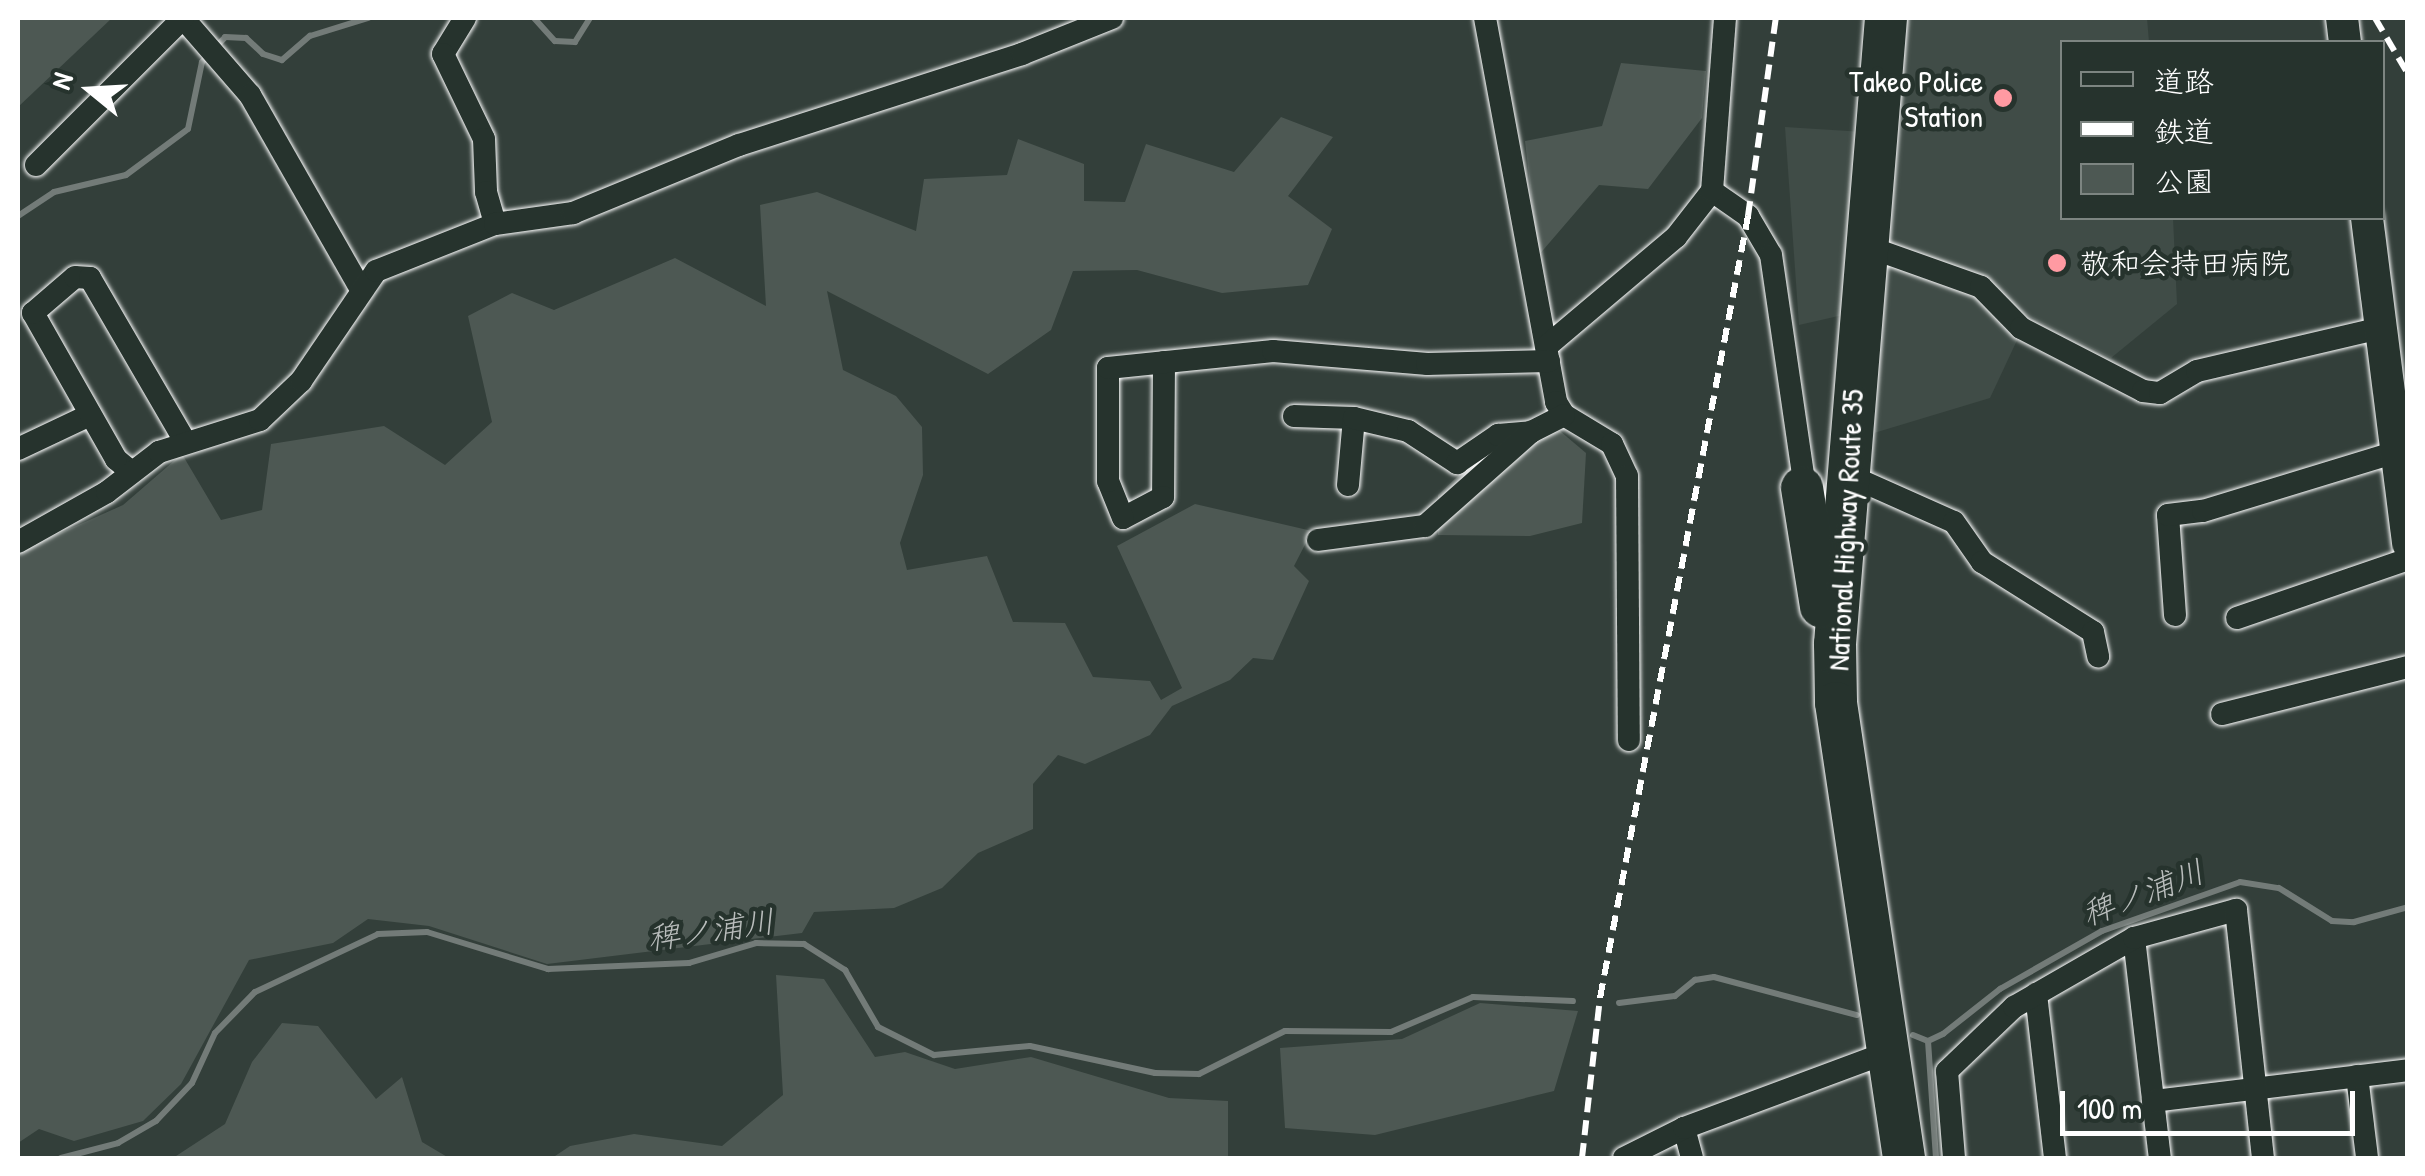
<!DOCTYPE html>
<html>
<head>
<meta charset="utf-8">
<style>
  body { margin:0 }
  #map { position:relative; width:2425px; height:1176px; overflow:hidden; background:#333f3a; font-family:"Patrick Hand","Klee One",sans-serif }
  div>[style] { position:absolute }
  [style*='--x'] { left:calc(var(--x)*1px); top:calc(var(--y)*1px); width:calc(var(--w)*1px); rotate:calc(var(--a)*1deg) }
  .built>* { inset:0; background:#404c47 }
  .green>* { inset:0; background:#4d5853 }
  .stream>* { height:6px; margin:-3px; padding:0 3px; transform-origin:3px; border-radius:3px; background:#737b78 }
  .roads { filter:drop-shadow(0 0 2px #fff) drop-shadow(0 0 2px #fff) }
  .street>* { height:22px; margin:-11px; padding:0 11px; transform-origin:11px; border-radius:11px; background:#26332d }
  .secondary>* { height:32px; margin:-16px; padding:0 16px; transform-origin:16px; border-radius:16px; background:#26332d }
  .highway>* { height:42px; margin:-21px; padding:0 21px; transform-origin:21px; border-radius:21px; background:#26332d }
  .rail>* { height:6px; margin-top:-3px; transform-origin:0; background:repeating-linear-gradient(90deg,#fff 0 15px,transparent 0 23px) }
  .dots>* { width:28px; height:28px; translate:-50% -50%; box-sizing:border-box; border:5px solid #26332d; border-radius:50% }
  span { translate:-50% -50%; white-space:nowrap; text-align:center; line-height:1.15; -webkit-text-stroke:9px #26332d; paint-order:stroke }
  .poi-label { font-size:30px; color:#fff }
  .right { translate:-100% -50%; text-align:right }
  .left { translate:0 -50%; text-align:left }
  .street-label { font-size:30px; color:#fff }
  .water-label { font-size:32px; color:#b9bdbc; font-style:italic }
  .frame { position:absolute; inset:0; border:20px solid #fff; pointer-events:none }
  .legend { position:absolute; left:2060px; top:40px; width:325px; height:180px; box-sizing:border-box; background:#26332d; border:2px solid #7d8581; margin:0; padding:12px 18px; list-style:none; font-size:30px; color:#fff }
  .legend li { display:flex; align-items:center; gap:20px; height:50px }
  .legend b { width:50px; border:2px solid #7d8581 }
  .north { position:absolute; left:40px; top:40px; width:100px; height:100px; -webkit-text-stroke:8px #26332d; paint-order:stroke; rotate:288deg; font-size:28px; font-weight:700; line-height:40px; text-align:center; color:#fff }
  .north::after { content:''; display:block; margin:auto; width:35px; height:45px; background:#fff; clip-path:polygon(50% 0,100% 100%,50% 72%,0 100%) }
  .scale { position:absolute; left:2060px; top:1091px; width:295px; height:45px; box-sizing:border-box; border:5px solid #fff; border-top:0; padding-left:12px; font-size:30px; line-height:35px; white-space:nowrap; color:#fff; -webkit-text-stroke:8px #26332d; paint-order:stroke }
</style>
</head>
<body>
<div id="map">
  <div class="built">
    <i style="clip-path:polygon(1904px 18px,2147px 18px,2149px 42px,2062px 42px,2062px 218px,2173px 218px,2177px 304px,2111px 358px,1885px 243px)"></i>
    <i style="clip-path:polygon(1785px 127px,1864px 132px,1843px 315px,1799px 325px)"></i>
    <i style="clip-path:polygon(1884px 255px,1981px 297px,2019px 336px,1990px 398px,1874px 433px)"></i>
  </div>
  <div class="green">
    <i style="clip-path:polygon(18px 18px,112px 18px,18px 107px)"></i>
    <i style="clip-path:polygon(1621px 63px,1706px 71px,1702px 118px,1648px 189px,1599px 185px,1538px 256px,1525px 141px,1602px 126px)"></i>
    <i style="clip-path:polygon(1281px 117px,1333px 137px,1288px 196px,1332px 229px,1308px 285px,1222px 293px,1137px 270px,1073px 271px,1051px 330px,988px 374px,827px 291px,843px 370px,896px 396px,922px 427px,923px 475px,900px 543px,907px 570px,987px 556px,1013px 622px,1065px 623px,1093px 677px,1150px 681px,1161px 700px,1182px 688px,1117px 546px,1195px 504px,1312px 531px,1294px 566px,1309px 581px,1273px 660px,1253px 658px,1230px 680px,1172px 706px,1150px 735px,1085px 764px,1058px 755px,1033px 784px,1033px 829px,978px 853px,942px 888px,894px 908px,814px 912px,802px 933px,547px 964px,429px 926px,368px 919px,333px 943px,249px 960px,181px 1084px,143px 1121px,74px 1141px,39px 1129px,18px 1143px,18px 552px,123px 505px,182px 454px,221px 520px,262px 510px,271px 444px,384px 426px,445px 465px,492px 422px,468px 316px,512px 293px,554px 310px,675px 258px,766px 306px,760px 205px,817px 192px,916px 231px,924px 179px,1007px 175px,1018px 139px,1084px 164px,1084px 201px,1125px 202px,1146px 144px,1234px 172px)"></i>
    <i style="clip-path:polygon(1560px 431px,1586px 453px,1582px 523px,1530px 536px,1438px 535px,1438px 495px,1492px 444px)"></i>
    <i style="clip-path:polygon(776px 975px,824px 979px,875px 1057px,905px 1052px,955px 1069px,1031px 1057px,1169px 1098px,1228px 1101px,1228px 1158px,552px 1158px,570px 1146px,634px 1134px,722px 1146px,783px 1095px)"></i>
    <i style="clip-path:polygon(1480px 1003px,1578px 1011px,1554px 1091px,1375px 1135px,1285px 1128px,1280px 1048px,1402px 1039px)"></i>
    <i style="clip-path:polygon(282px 1023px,318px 1026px,376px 1099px,402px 1077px,422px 1142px,449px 1158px,173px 1158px,225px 1124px,252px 1062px)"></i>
  </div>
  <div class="stream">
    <i style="--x:534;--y:18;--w:31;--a:48"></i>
    <i style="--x:555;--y:41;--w:20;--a:3"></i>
    <i style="--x:575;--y:42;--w:28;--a:-58"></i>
    <i style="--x:18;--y:216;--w:43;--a:-33.7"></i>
    <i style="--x:54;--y:192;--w:74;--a:-13.3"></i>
    <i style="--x:126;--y:175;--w:77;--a:-36.6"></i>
    <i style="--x:188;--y:129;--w:68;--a:-78.2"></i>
    <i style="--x:202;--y:62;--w:34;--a:-47"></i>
    <i style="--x:225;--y:37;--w:21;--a:3"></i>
    <i style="--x:246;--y:38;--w:23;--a:43"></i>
    <i style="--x:263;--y:54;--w:20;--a:18"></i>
    <i style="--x:282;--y:60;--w:37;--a:-41"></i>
    <i style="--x:310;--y:36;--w:61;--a:-17.2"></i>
    <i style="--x:1619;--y:1003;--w:56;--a:-7.1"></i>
    <i style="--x:1675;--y:996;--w:26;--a:-39"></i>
    <i style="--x:1695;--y:980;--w:19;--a:-9"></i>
    <i style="--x:1714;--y:977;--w:148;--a:14.9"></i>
    <i style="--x:1913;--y:1035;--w:16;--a:22"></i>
    <i style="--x:1928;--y:1041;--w:17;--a:-25"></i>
    <i style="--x:1943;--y:1034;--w:73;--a:-38.3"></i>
    <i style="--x:2000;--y:989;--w:117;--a:-29.6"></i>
    <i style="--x:2102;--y:931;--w:146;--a:-19.5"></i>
    <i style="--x:2240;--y:882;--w:39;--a:9"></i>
    <i style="--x:2279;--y:888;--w:62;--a:31.9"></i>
    <i style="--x:2332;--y:921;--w:22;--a:3"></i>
    <i style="--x:2354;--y:922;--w:56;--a:-15.5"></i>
    <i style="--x:1928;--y:1041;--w:117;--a:86.1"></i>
    <i style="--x:61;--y:1158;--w:59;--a:-14.7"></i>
    <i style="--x:118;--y:1143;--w:44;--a:-30.1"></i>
    <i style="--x:156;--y:1121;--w:52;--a:-46.5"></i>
    <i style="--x:192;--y:1083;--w:55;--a:-65.3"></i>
    <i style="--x:215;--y:1033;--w:57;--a:-45.7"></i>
    <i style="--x:255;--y:992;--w:136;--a:-25.2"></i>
    <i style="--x:378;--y:934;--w:49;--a:-2.3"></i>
    <i style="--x:427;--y:932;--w:127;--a:17"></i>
    <i style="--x:548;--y:969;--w:141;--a:-2.4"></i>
    <i style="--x:689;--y:963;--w:70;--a:-16.6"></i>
    <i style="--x:756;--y:943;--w:48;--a:1.2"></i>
    <i style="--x:804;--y:944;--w:49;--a:32.4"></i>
    <i style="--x:845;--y:970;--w:66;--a:59.9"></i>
    <i style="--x:878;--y:1027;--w:63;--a:26.6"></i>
    <i style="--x:934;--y:1055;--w:96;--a:-5.4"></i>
    <i style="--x:1030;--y:1046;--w:128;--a:12.2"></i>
    <i style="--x:1155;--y:1073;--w:44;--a:1.3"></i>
    <i style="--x:1199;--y:1074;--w:96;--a:-26.6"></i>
    <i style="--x:1285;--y:1031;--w:106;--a:0.5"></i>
    <i style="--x:1391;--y:1032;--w:89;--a:-23.1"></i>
    <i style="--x:1473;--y:997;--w:100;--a:2.3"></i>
  </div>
  <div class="roads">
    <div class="street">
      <i style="--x:183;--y:18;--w:102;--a:49"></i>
      <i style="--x:250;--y:95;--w:222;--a:60.3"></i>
      <i style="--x:465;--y:18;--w:42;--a:121.4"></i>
      <i style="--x:443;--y:54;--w:94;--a:64.2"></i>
      <i style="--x:484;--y:139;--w:53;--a:87.8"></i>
      <i style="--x:486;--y:192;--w:33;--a:74"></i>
      <i style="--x:1485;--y:18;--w:391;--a:79.5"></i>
      <i style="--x:1556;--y:402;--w:15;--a:58"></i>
      <i style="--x:1564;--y:415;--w:56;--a:31.1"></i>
      <i style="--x:1612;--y:444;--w:35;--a:65"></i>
      <i style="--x:1627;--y:476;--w:264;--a:89.6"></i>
      <i style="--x:36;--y:165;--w:208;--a:-45"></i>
      <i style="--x:1712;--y:191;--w:44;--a:34.8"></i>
      <i style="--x:1748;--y:216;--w:45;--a:59.5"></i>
      <i style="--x:1771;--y:255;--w:242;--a:81.7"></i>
      <i style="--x:1866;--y:246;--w:122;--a:19.6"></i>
      <i style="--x:1981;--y:287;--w:57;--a:45.7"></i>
      <i style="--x:2021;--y:328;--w:137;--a:27.3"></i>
      <i style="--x:2143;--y:391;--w:17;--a:7"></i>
      <i style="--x:2160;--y:393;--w:43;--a:-30.7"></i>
      <i style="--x:2197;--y:371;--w:189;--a:-13.2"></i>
      <i style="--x:1547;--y:346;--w:169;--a:-40.2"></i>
      <i style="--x:1676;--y:237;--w:58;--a:-52"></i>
      <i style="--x:1712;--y:191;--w:173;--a:-85.7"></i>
      <i style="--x:1164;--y:362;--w:135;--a:90.4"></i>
      <i style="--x:1163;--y:497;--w:45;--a:152.3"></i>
      <i style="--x:1123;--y:518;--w:40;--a:-112"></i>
      <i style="--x:1108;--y:481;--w:113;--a:-90"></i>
      <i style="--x:1108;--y:368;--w:166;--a:-5.9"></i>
      <i style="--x:1273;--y:351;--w:155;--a:4.8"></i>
      <i style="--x:1427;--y:364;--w:122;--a:-1.4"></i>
      <i style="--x:1294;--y:416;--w:60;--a:1.9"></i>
      <i style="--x:18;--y:449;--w:80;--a:-25.3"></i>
      <i style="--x:129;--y:470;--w:17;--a:-140"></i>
      <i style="--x:116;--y:459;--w:168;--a:-119.6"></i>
      <i style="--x:33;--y:313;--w:55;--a:-40.6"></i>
      <i style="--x:75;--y:277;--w:15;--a:4"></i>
      <i style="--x:90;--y:278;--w:189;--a:59.8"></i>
      <i style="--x:1846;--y:474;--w:118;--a:24"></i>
      <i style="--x:1954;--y:522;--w:49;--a:55"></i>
      <i style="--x:1982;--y:562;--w:131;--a:32.2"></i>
      <i style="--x:2093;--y:632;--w:25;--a:78"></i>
      <i style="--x:1348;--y:485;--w:67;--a:-84.9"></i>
      <i style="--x:1354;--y:418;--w:56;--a:13.5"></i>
      <i style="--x:1408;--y:431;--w:59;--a:33.1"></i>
      <i style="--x:1457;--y:463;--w:50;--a:-34.3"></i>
      <i style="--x:1498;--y:435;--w:33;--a:-5"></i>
      <i style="--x:1531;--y:432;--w:37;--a:-27"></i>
      <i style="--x:1318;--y:540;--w:108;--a:-7.5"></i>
      <i style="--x:1425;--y:526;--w:142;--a:-41.6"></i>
      <i style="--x:18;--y:542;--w:102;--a:-29.3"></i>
      <i style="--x:107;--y:492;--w:66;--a:-37.6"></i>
      <i style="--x:159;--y:452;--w:106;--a:-17.6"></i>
      <i style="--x:260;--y:420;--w:57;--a:-43.6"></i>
      <i style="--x:301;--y:381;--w:133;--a:-55.7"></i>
      <i style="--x:376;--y:271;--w:128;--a:-21.6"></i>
      <i style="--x:495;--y:224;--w:79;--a:-8"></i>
      <i style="--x:573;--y:213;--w:179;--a:-22.3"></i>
      <i style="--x:739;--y:145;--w:297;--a:-17.8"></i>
      <i style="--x:1022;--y:54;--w:97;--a:-21.8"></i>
      <i style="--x:2175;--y:615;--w:100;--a:-94"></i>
      <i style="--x:2168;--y:515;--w:35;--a:-7"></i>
      <i style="--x:2203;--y:511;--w:202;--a:-17"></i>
      <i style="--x:2237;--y:618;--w:181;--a:-19"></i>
      <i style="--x:2222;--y:714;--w:192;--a:-14.2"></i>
      <i style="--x:2134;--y:938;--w:222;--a:83.3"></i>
      <i style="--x:2036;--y:994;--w:165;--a:83.4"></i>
      <i style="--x:2357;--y:1076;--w:83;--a:83"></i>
      <i style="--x:2153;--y:1101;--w:257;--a:-6.9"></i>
      <i style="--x:1684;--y:1128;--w:31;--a:75"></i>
      <i style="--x:1624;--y:1158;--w:67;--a:-26.6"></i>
      <i style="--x:1684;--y:1128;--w:218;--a:-20.4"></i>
      <i style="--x:1954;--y:1158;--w:87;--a:-94.6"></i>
      <i style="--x:1947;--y:1071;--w:93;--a:-43.7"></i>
      <i style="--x:2014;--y:1007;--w:138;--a:-29.9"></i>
      <i style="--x:2134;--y:938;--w:106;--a:-15.4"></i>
      <i style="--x:2236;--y:910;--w:249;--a:83.8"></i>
    </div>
    <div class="secondary">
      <i style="--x:2342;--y:18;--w:24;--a:83"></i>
      <i style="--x:2367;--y:218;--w:328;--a:82.8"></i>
    </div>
    <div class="highway">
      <i style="--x:1886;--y:18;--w:628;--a:94.66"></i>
      <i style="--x:1835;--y:644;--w:59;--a:89"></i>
      <i style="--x:1836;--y:703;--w:460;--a:81.5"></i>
      <i style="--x:1802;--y:488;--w:120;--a:80.9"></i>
    </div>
  </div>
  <div class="rail">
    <i style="--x:2375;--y:18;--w:65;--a:59.5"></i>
    <i style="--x:1582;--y:1158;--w:161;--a:-83.6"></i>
    <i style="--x:1600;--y:998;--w:796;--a:-79.28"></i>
    <i style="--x:1748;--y:216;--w:200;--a:-82"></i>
  </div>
  <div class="dots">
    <i style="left:2003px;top:98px;background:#ff9aa2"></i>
    <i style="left:2057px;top:263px;background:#ff9aa2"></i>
  </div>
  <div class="poi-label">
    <span class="right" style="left:1983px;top:98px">Takeo Police<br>Station</span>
    <span class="left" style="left:2080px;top:263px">敬和会持田病院</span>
  </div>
  <div class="street-label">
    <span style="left:1845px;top:530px;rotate:-87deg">National Highway Route 35</span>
  </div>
  <div class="water-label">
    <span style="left:2143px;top:893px;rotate:-21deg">稗ノ浦川</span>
    <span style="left:711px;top:930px;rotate:-8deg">稗ノ浦川</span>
  </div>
  <div class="frame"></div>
  <ul class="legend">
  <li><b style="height:12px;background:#26332d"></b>道路</li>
  <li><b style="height:12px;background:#fff"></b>鉄道</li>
  <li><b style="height:28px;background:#4d5853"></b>公園</li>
  </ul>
  <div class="north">N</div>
  <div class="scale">100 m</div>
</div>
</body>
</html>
